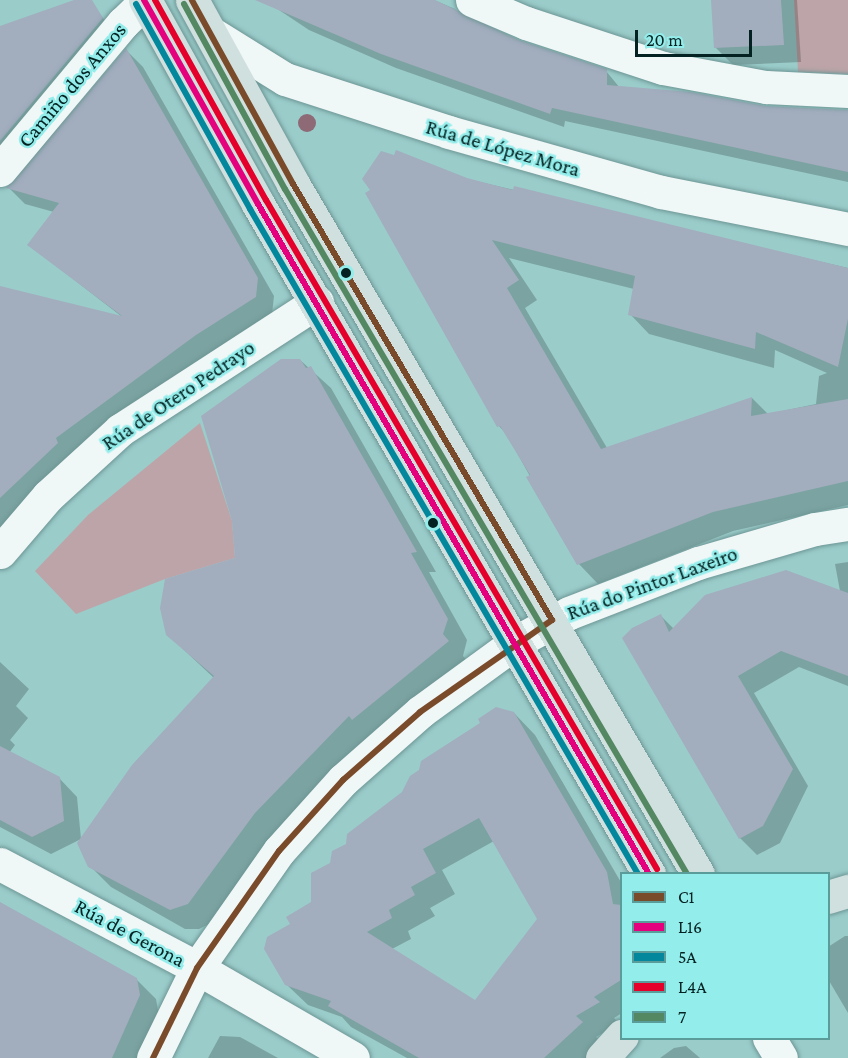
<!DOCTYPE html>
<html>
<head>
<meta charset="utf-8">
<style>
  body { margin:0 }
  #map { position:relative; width:848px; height:1058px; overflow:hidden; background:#9accca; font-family:"Crimson Pro",serif }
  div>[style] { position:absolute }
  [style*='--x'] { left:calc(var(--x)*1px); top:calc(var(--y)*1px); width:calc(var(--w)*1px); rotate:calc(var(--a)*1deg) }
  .green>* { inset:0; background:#bda4a8 }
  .shadow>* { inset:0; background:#0003 }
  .building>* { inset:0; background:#a2adbe }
  .roads { filter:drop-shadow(0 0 2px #6d9695) drop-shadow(0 0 2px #6d9695) }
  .minor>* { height:33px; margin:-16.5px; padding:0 16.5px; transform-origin:16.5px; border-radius:16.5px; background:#f0f7f7 }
  .major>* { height:33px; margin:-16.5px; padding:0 16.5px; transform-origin:16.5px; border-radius:16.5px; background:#d0e0df }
  .bus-1>* { height:6px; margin:-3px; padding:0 3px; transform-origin:3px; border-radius:3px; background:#7a4b2a }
  .bus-2>* { height:6px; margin:-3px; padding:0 3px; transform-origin:3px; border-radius:3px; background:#e5007d }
  .bus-3>* { height:6px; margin:-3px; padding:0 3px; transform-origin:3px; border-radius:3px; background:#02879d }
  .bus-4>* { height:6px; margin:-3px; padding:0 3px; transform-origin:3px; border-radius:3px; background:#e4002b }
  .bus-5>* { height:6px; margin:-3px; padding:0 3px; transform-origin:3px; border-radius:3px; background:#548863 }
  .trees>* { width:18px; height:18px; margin:-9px; border-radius:50%; background:#8e6a76 }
  .dots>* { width:16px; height:16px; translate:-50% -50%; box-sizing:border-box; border:3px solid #93edeb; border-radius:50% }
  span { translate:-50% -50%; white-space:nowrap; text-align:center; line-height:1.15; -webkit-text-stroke:5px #93edeb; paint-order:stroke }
  .street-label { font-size:21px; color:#042221 }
  .legend { position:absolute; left:620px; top:872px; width:210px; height:168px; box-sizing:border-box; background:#93edeb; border:2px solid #5a9c9a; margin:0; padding:8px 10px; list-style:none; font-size:18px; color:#042221 }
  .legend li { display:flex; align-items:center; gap:12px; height:30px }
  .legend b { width:30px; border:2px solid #5a9c9a }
  .scale { position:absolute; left:635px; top:30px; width:117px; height:27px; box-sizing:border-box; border:3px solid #042221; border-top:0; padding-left:8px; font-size:18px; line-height:21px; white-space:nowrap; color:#042221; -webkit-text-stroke:4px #93edeb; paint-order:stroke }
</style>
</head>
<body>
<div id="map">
  <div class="green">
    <i style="clip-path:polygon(794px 0,848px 0,848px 74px,798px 72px)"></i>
    <i style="clip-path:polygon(200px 423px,232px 521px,235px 558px,165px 579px,76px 614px,35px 571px,88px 515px)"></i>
  </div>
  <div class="shadow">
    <i style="clip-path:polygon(79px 0,87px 0,118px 35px,0 178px,0 27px)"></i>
    <i style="clip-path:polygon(264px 0,434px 0,455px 9px,464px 19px,518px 42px,606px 71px,620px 88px,765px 107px,848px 111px,848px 182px,565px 121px,564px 127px,396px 68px,309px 30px)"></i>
    <i style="clip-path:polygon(713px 0,797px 0,801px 62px,733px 65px,715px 47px)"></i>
    <i style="clip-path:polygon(126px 50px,143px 67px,274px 296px,272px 314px,0 535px,0 388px,165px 350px,29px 245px,54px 212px,25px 204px,8px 187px)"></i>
    <i style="clip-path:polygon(evenodd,467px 179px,848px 268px,848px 505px,733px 531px,598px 584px,579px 564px,507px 435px,499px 426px,467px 179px,509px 258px,634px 289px,630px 314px,649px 334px,774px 368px,775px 350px,827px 373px,819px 376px,816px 404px,768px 414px,752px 398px,607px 448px,525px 308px,537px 300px,509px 258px)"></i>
    <i style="clip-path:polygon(300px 360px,331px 388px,436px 572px,429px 572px,467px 640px,463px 656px,468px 662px,209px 924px,199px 929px,185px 929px,111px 887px,90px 866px,214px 678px,168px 635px,236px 560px)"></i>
    <i style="clip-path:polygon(848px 562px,848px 686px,799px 667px,754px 693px,808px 786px,780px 843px,757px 855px,740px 838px,624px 638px,660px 615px,674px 629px,840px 591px,835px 564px)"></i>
    <i style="clip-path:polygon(0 662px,29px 689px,16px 706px,28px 718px,10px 740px,15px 745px,9px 753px,60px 779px,77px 797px,81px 839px,51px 854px,0 827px)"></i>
    <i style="clip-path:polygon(evenodd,514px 713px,535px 735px,622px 884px,622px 1013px,614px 1018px,619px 1023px,596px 1037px,602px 1043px,587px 1058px,407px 1058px,351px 1027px,342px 1017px,308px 1005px,286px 984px,292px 924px,312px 903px,331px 864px,347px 845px,514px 713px,494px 841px,539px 919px,476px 1002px,392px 949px,411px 939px,408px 931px,435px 916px,430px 908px,455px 894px,442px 870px,494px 841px)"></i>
    <i style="clip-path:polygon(0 905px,136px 979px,156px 999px,159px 1016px,137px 1058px,0 1058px)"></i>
    <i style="clip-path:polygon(845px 936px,848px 936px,848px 1013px,828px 979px,828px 947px)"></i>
    <i style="clip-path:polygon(220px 1036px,240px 1037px,278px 1058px,208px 1058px)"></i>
    <i style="clip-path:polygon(686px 1046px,700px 1058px,660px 1058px,674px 1048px)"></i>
  </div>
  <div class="building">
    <i style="clip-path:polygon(74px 0,92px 0,103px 18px,0 141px,0 26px)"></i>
    <i style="clip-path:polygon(255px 0,435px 0,519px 40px,607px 69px,607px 85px,691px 92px,765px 106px,848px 110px,848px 172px,552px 108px,550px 114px,381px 54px)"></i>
    <i style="clip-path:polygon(711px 0,781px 0,784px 45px,714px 48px)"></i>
    <i style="clip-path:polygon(126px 48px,258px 278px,256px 297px,196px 335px,56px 438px,58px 443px,0 498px,0 286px,122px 316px,27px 245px,59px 203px,6px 188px)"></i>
    <i style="clip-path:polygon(396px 150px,467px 178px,513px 190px,514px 186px,848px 268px,848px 319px,838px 367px,756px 332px,755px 349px,628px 315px,635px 276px,492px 240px,519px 280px,507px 288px,601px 449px,752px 397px,751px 416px,848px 399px,848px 481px,713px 512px,577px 565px,526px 477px,530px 475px,500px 426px,497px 427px,365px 193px,370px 190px,362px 179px,381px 151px,394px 155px)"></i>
    <i style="clip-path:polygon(281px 359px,300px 359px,306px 368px,311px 366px,417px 552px,411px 553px,448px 619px,443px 634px,449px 641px,352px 720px,349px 716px,255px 813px,188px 904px,170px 910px,88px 867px,77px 843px,132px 765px,214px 676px,166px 635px,160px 608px,165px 579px,235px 558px,232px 521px,201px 416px)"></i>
    <i style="clip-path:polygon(786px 570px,848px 593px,848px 676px,781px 651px,738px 676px,793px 769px,763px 826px,739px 839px,622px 638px,632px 628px,661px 614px,669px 632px,705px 595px)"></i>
    <i style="clip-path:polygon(evenodd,496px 707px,514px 712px,607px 872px,613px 904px,621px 905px,621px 980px,594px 997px,600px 1002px,576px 1016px,583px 1022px,544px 1058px,419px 1058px,328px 1006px,331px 1001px,285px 985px,264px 949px,267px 937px,290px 924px,286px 917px,311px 902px,311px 873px,330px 863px,332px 851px,346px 844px,347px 834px,402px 792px,410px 776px,419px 770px,421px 761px,480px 723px,478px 719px,496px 707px,479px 818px,537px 919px,475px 1000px,367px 932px,392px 918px,389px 910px,415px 895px,411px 887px,436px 873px,423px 849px,479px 818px)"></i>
    <i style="clip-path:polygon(0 746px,60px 777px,64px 821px,32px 837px,0 820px)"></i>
    <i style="clip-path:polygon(0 902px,137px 978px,140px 995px,112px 1058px,0 1058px)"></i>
  </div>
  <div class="roads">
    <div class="minor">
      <i style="--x:472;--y:0;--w:59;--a:23.1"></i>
      <i style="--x:526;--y:23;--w:144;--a:18.2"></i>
      <i style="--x:663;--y:68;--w:105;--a:10.5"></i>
      <i style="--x:766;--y:87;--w:82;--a:2.8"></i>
      <i style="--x:211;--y:33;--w:87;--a:31.9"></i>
      <i style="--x:285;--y:79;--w:172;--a:17.9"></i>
      <i style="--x:449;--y:132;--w:220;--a:15.8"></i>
      <i style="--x:661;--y:192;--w:191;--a:11.2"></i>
      <i style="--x:0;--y:170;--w:192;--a:-50.1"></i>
      <i style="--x:123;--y:23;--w:30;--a:-44"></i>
      <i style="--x:0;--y:552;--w:74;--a:-49.4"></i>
      <i style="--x:48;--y:496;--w:98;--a:-42.5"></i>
      <i style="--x:120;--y:430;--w:235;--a:-33"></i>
      <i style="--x:0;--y:864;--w:223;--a:27.8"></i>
      <i style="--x:197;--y:968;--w:180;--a:30"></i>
      <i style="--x:769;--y:1038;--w:23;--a:59"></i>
      <i style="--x:153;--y:1058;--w:100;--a:-63.9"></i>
      <i style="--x:197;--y:968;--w:143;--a:-55"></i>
      <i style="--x:279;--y:851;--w:96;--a:-48"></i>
      <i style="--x:343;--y:780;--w:103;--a:-41.4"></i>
      <i style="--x:420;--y:712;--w:119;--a:-36.1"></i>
      <i style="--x:516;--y:642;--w:60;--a:-28.7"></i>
      <i style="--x:569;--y:613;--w:138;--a:-21.2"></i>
      <i style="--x:698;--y:563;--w:122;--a:-16.2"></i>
      <i style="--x:815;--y:529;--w:33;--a:-9"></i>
    </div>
    <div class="major">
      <i style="--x:145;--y:0;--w:233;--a:61"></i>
      <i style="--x:258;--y:204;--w:776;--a:59.73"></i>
      <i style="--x:192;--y:0;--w:210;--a:61.2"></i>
      <i style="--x:293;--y:184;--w:800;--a:59.59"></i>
      <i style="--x:828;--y:897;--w:21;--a:-17"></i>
      <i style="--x:602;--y:1058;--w:30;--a:-48"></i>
    </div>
  </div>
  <div class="bus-1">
    <i style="--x:153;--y:1058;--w:100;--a:-63.9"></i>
    <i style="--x:197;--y:968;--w:143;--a:-55"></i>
    <i style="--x:279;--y:851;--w:96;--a:-48"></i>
    <i style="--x:343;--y:780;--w:103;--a:-41.4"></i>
    <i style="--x:420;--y:712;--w:161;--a:-34.9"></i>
    <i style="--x:552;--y:620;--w:507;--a:-120.71"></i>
    <i style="--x:293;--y:184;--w:210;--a:-118.8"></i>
  </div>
  <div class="bus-2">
    <i style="--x:144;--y:0;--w:234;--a:60.8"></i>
    <i style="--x:258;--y:204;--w:776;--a:59.73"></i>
  </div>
  <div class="bus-3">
    <i style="--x:136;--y:4;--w:235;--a:60.9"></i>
    <i style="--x:250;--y:209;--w:770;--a:59.74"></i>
  </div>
  <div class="bus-4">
    <i style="--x:155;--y:0;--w:229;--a:61"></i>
    <i style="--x:266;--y:200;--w:775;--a:59.7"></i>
  </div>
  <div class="bus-5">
    <i style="--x:184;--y:4;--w:211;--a:61.4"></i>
    <i style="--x:285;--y:189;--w:794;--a:59.59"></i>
  </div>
  <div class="trees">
    <i style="left:307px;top:123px"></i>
  </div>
  <div class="dots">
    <i style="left:346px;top:273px;background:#042221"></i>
    <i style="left:433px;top:523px;background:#042221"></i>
  </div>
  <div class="street-label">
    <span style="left:72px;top:85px;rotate:-50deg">Camiño dos Anxos</span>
    <span style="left:503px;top:148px;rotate:16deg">Rúa de López Mora</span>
    <span style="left:178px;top:395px;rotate:-34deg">Rúa de Otero Pedrayo</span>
    <span style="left:652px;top:583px;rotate:-20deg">Rúa do Pintor Laxeiro</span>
    <span style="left:130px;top:933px;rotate:28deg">Rúa de Gerona</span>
  </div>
  <ul class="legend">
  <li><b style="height:8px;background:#7a4b2a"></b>C1</li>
  <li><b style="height:8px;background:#e5007d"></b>L16</li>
  <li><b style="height:8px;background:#02879d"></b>5A</li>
  <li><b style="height:8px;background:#e4002b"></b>L4A</li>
  <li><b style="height:8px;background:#548863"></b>7</li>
  </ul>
  <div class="scale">20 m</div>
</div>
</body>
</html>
